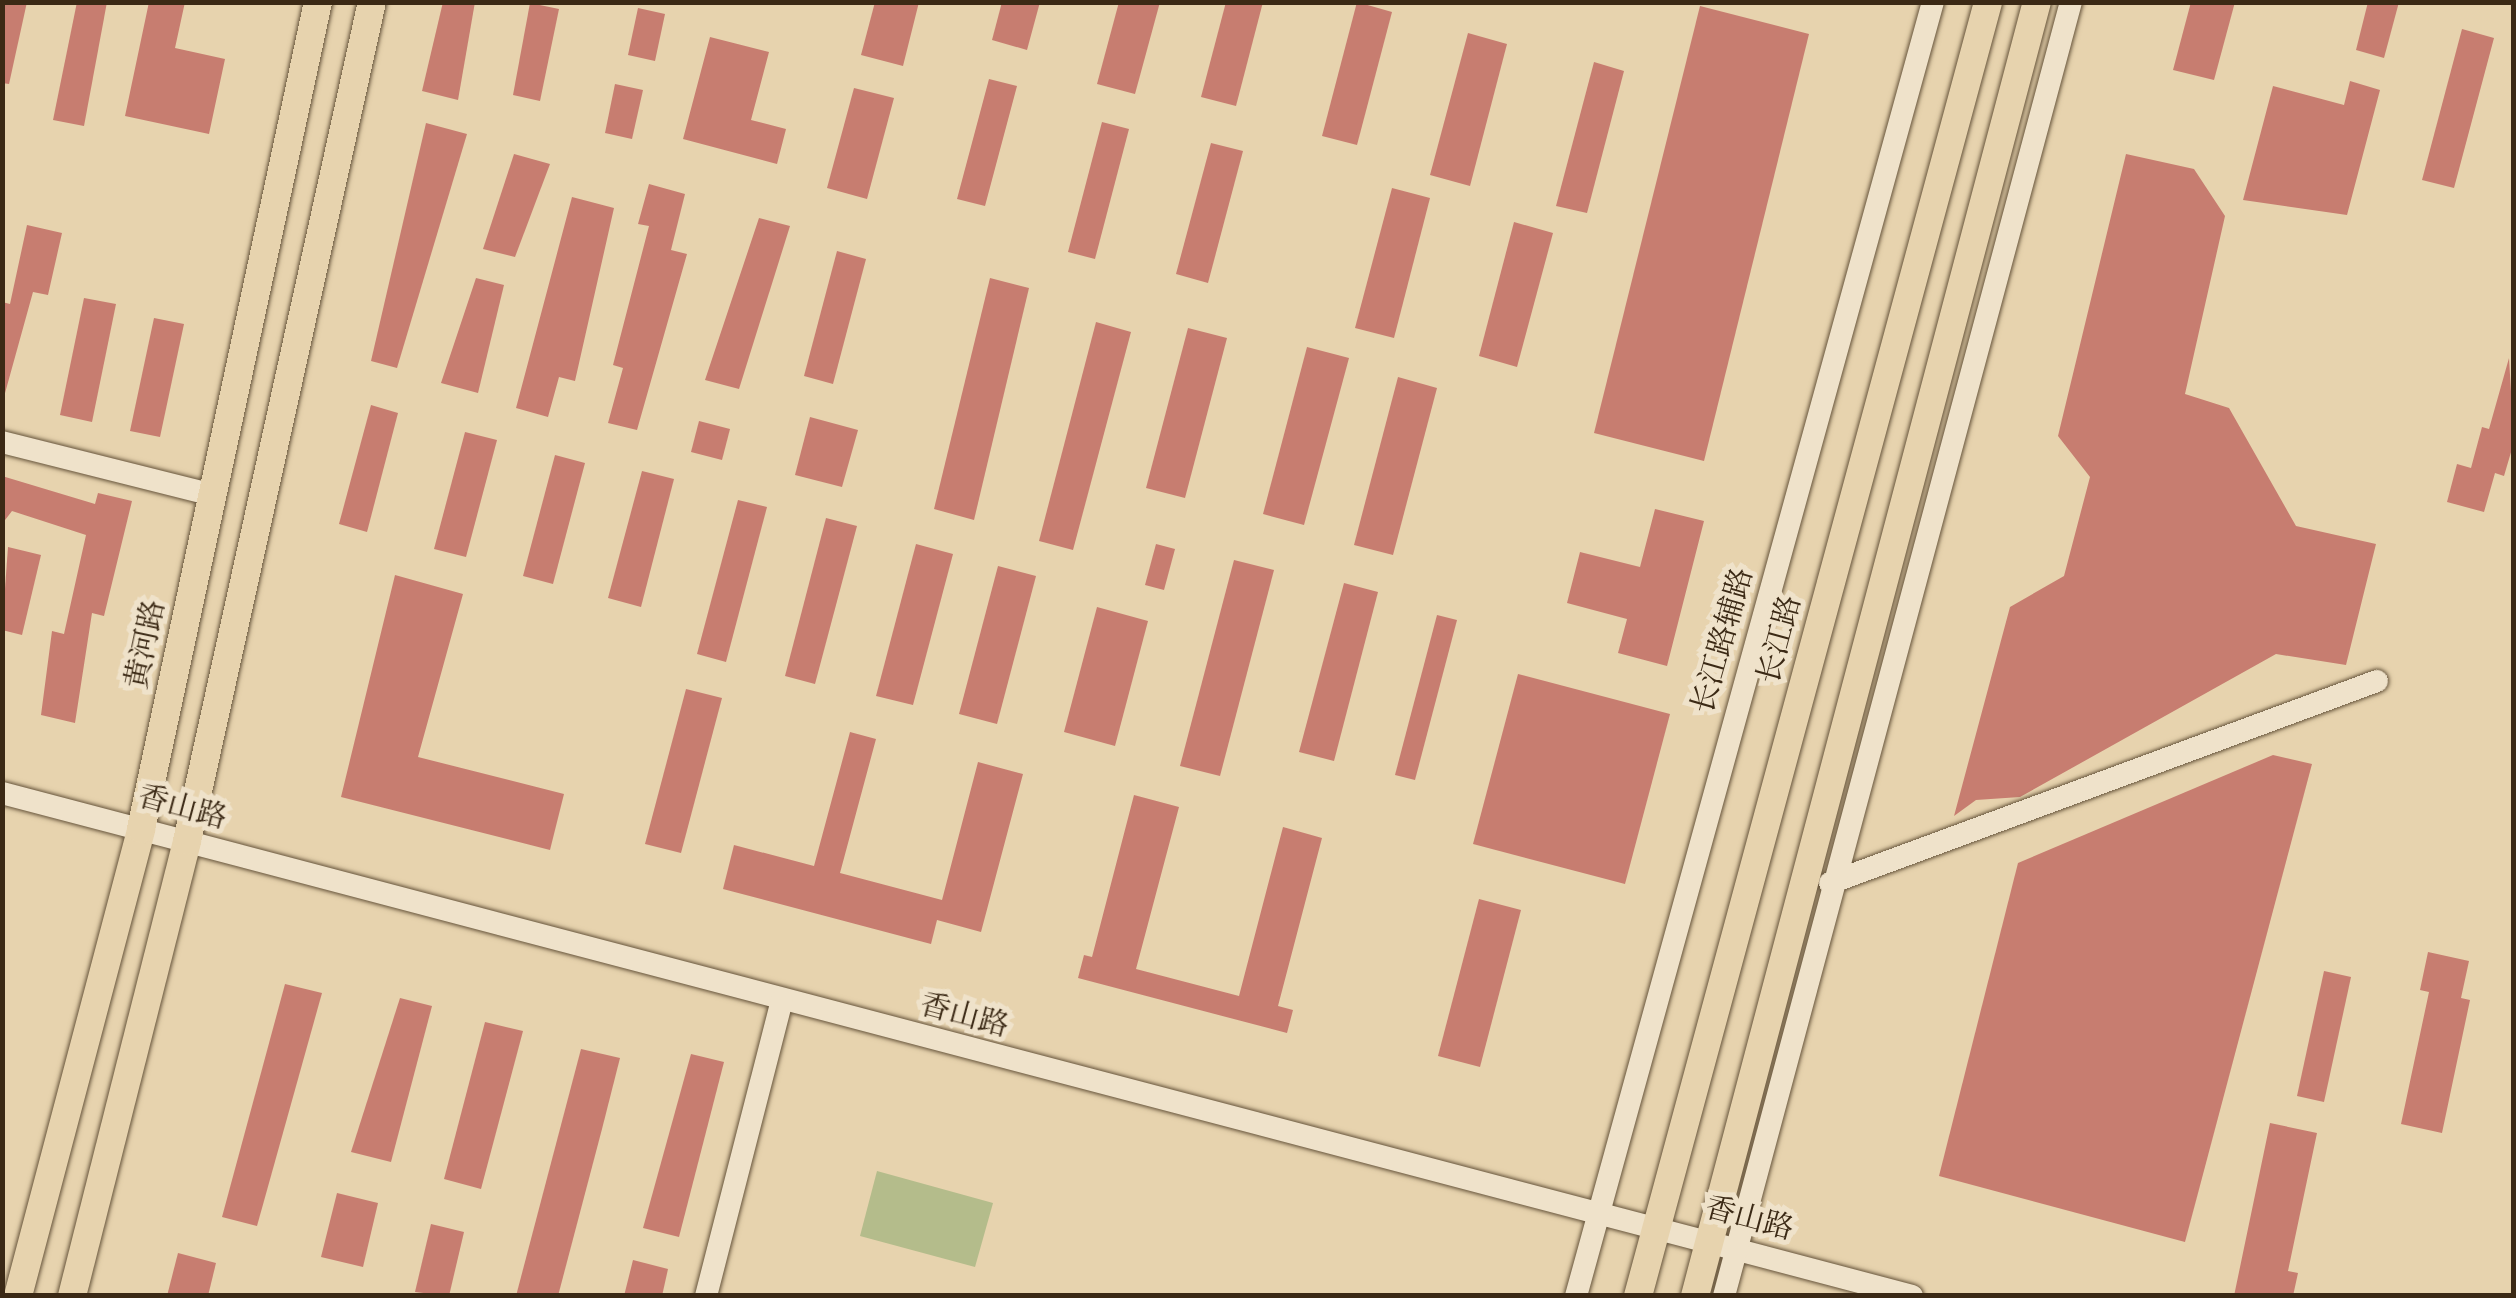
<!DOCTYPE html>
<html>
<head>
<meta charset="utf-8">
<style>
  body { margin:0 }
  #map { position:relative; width:2516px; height:1298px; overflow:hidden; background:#e7d3ae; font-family:"Old Standard TT","Noto Serif SC",serif }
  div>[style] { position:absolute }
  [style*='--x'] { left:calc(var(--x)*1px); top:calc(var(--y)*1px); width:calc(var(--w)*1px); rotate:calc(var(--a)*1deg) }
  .green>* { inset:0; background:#b4bc8b }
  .building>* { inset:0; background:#c77d70 }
  .roads { filter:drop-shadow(0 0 2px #66543b) drop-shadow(0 0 2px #66543b) }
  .minor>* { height:22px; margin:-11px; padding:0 11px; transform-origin:11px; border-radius:11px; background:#efe2ca }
  .major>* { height:28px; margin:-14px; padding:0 14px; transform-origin:14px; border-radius:14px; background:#e7d3ae }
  span { translate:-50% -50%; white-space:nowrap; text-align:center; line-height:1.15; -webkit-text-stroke:10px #efe2ca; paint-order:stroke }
  .street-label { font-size:30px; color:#3b2915 }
  .frame { position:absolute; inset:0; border:5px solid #3b2915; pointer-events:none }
</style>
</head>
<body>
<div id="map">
  <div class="green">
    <i style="clip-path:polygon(877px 1171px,993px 1203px,975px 1267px,860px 1236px)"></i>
  </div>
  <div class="building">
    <i style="clip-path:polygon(2px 2px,27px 2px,9px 84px,2px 83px)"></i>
    <i style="clip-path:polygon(77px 2px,107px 2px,84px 126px,53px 120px)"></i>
    <i style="clip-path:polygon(149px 2px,185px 2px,175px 48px,225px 59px,209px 134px,125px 116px)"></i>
    <i style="clip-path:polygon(443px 2px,475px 2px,458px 100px,422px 91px)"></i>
    <i style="clip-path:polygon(875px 2px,919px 2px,903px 66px,861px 55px)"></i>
    <i style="clip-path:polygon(1002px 2px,1040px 2px,1027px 50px,992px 40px)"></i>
    <i style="clip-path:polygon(1119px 2px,1160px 2px,1135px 94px,1097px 84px)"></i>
    <i style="clip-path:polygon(1226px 2px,1263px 2px,1236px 106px,1201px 97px)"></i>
    <i style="clip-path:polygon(1357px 2px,1392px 12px,1357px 145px,1322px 136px)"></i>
    <i style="clip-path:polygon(2191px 2px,2235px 2px,2214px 80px,2173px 70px)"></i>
    <i style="clip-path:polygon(2368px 2px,2399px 2px,2384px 58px,2356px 50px)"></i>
    <i style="clip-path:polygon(530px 3px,559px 9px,540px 101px,513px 95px)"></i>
    <i style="clip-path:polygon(1700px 6px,1809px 34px,1704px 461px,1594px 433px)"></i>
    <i style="clip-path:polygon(638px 8px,665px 14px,655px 61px,628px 55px)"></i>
    <i style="clip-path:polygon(2462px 29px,2494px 38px,2454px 188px,2422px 180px)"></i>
    <i style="clip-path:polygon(1468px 33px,1507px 44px,1470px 186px,1430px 175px)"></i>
    <i style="clip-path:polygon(710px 37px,769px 52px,751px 120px,786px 129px,777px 164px,683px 139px)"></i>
    <i style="clip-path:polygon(1594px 62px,1624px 71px,1587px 213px,1556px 206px)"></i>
    <i style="clip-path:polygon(989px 79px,1017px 86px,985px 206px,957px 199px)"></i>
    <i style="clip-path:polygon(2350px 81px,2380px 90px,2347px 215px,2243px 200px,2273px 86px,2344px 105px)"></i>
    <i style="clip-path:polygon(615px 84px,643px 90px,632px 139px,605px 133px)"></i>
    <i style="clip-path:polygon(854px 88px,894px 98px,867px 199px,827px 188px)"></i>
    <i style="clip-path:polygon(1102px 122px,1129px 129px,1095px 259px,1068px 252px)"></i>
    <i style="clip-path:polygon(426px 123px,467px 134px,397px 368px,371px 361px)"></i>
    <i style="clip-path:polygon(1211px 143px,1243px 151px,1208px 283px,1176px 274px)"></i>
    <i style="clip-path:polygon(514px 154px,550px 164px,515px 257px,483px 249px)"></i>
    <i style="clip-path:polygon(2126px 154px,2194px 169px,2225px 216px,2185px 394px,2229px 408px,2296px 526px,2376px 544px,2346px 665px,2276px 654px,2020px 797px,1976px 800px,1954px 816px,2010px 607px,2064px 576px,2090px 477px,2058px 436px)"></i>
    <i style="clip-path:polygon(649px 184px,685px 194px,671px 250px,687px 254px,637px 430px,608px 423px,623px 368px,613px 365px,649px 226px,638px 224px)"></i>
    <i style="clip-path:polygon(1392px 188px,1430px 198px,1394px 338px,1355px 328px)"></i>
    <i style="clip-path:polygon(572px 197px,614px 208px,575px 381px,559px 377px,548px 417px,516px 408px)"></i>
    <i style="clip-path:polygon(759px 218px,790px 226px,739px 389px,705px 380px)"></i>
    <i style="clip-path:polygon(1514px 222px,1553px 233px,1517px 367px,1479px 356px)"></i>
    <i style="clip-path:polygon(27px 225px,62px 233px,48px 295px,33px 292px,2px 404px,2px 302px,10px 304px)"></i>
    <i style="clip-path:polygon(837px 251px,866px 259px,833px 384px,804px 376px)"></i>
    <i style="clip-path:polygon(476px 278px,504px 285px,478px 393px,441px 383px)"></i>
    <i style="clip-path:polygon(990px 278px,1029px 288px,974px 520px,934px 509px)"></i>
    <i style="clip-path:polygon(84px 298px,116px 304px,92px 422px,60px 415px)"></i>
    <i style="clip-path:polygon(154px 318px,184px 324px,160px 437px,130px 431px)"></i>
    <i style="clip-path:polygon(1096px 322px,1131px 332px,1073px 550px,1039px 541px)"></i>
    <i style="clip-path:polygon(1188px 328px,1227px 338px,1185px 498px,1146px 488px)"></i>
    <i style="clip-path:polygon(1307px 347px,1349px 358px,1304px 525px,1263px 514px)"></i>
    <i style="clip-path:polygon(2509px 358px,2514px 442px,2504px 476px,2495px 473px,2484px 512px,2447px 502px,2457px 464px,2471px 468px,2482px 427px,2489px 429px)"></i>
    <i style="clip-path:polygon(1398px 377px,1437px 388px,1393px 555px,1354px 545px)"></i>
    <i style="clip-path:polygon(371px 405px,398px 413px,367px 532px,339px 524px)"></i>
    <i style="clip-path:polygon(810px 417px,858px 430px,842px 487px,795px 475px)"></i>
    <i style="clip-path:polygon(699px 421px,730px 429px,722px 460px,691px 452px)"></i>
    <i style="clip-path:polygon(465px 432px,497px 440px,466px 557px,434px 549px)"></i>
    <i style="clip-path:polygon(555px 455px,585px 463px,553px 584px,523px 576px)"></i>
    <i style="clip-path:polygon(642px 471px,674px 479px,641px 607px,608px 598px)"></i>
    <i style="clip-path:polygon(2px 476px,95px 504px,98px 493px,132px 501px,104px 616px,92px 613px,75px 723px,41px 715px,52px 631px,64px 634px,86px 535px,12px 511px,2px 524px)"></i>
    <i style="clip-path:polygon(738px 500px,767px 507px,726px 662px,697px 654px)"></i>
    <i style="clip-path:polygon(1655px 509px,1704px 521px,1667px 666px,1618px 653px,1627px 619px,1567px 603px,1580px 552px,1640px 567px)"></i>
    <i style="clip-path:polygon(826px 518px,857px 526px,815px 684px,785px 676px)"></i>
    <i style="clip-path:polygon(916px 544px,953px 554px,913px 705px,876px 696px)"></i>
    <i style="clip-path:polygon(1156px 544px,1175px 549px,1164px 590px,1145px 585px)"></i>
    <i style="clip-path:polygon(8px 547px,41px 555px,22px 635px,2px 630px)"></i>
    <i style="clip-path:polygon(1234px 560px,1274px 570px,1220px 776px,1180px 766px)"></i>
    <i style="clip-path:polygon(998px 566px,1036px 576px,997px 724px,959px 714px)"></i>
    <i style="clip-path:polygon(395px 575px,463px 594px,418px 757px,564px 794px,550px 850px,341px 797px)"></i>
    <i style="clip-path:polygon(1344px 583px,1378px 592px,1334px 761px,1299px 752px)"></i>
    <i style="clip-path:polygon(1097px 607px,1148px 621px,1115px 746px,1064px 732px)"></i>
    <i style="clip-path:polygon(1437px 615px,1457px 620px,1415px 780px,1395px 775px)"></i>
    <i style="clip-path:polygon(1518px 674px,1670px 714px,1625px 884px,1473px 844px)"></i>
    <i style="clip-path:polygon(686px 689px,722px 698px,681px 853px,645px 844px)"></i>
    <i style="clip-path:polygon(850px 732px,876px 739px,840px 873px,942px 900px,978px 762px,1023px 774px,981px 932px,937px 920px,931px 944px,723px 889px,734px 845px,814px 866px)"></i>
    <i style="clip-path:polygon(2273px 755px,2312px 764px,2185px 1242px,1939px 1176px,2018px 863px)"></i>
    <i style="clip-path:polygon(1134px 795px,1179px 807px,1136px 969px,1239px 996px,1283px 827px,1322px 838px,1278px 1006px,1293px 1010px,1287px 1033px,1078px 978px,1084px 955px,1092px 957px)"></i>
    <i style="clip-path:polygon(1479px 899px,1521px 910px,1480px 1067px,1438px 1056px)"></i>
    <i style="clip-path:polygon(2428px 952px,2469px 961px,2461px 998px,2470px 1000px,2442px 1133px,2401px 1124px,2429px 992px,2420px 990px)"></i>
    <i style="clip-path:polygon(2324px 971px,2351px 977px,2324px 1102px,2297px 1096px)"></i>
    <i style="clip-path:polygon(285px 984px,322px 993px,257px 1226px,222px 1217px)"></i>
    <i style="clip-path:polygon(400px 998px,432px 1006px,391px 1162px,351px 1152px)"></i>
    <i style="clip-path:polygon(485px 1022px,523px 1031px,481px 1189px,444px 1179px)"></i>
    <i style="clip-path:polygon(581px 1049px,620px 1058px,602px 1129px,558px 1296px,516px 1296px)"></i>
    <i style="clip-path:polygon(691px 1054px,724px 1062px,679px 1237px,643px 1228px)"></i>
    <i style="clip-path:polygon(2270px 1123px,2317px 1133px,2288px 1271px,2298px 1273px,2293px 1296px,2234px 1296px)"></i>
    <i style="clip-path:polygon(337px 1193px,378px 1203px,363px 1267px,321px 1257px)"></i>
    <i style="clip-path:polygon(431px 1224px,464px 1232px,449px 1296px,415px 1292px)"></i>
    <i style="clip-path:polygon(178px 1253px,216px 1263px,208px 1296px,167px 1296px)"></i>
    <i style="clip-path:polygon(633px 1260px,668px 1269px,662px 1296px,624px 1296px)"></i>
  </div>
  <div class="roads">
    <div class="minor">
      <i style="--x:2;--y:442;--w:218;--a:14.1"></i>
      <i style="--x:2;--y:793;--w:1975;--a:14.75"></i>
      <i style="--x:1830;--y:883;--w:583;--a:-20.27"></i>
      <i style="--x:706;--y:1296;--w:305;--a:-75.6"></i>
      <i style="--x:1576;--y:1296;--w:1342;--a:-74.58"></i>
      <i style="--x:1724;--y:1296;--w:1340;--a:-74.99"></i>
    </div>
    <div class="major">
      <i style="--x:18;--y:1296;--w:483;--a:-75.2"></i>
      <i style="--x:141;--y:829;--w:846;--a:-77.92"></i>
      <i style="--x:72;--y:1296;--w:469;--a:-75.8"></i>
      <i style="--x:187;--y:841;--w:859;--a:-77.57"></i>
      <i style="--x:1638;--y:1296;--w:1340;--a:-74.86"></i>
      <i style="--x:1695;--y:1296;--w:1338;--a:-75.2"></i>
    </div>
  </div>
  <div class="street-label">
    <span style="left:1781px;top:640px;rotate:-75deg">长江路</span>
    <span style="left:1724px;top:641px;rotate:-74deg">长江路辅路</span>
    <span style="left:147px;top:645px;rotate:-78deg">黄河路</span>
    <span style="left:182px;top:809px;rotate:15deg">香山路</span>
    <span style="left:964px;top:1017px;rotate:15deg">香山路</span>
    <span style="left:1749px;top:1220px;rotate:15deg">香山路</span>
  </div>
  <div class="frame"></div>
</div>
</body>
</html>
